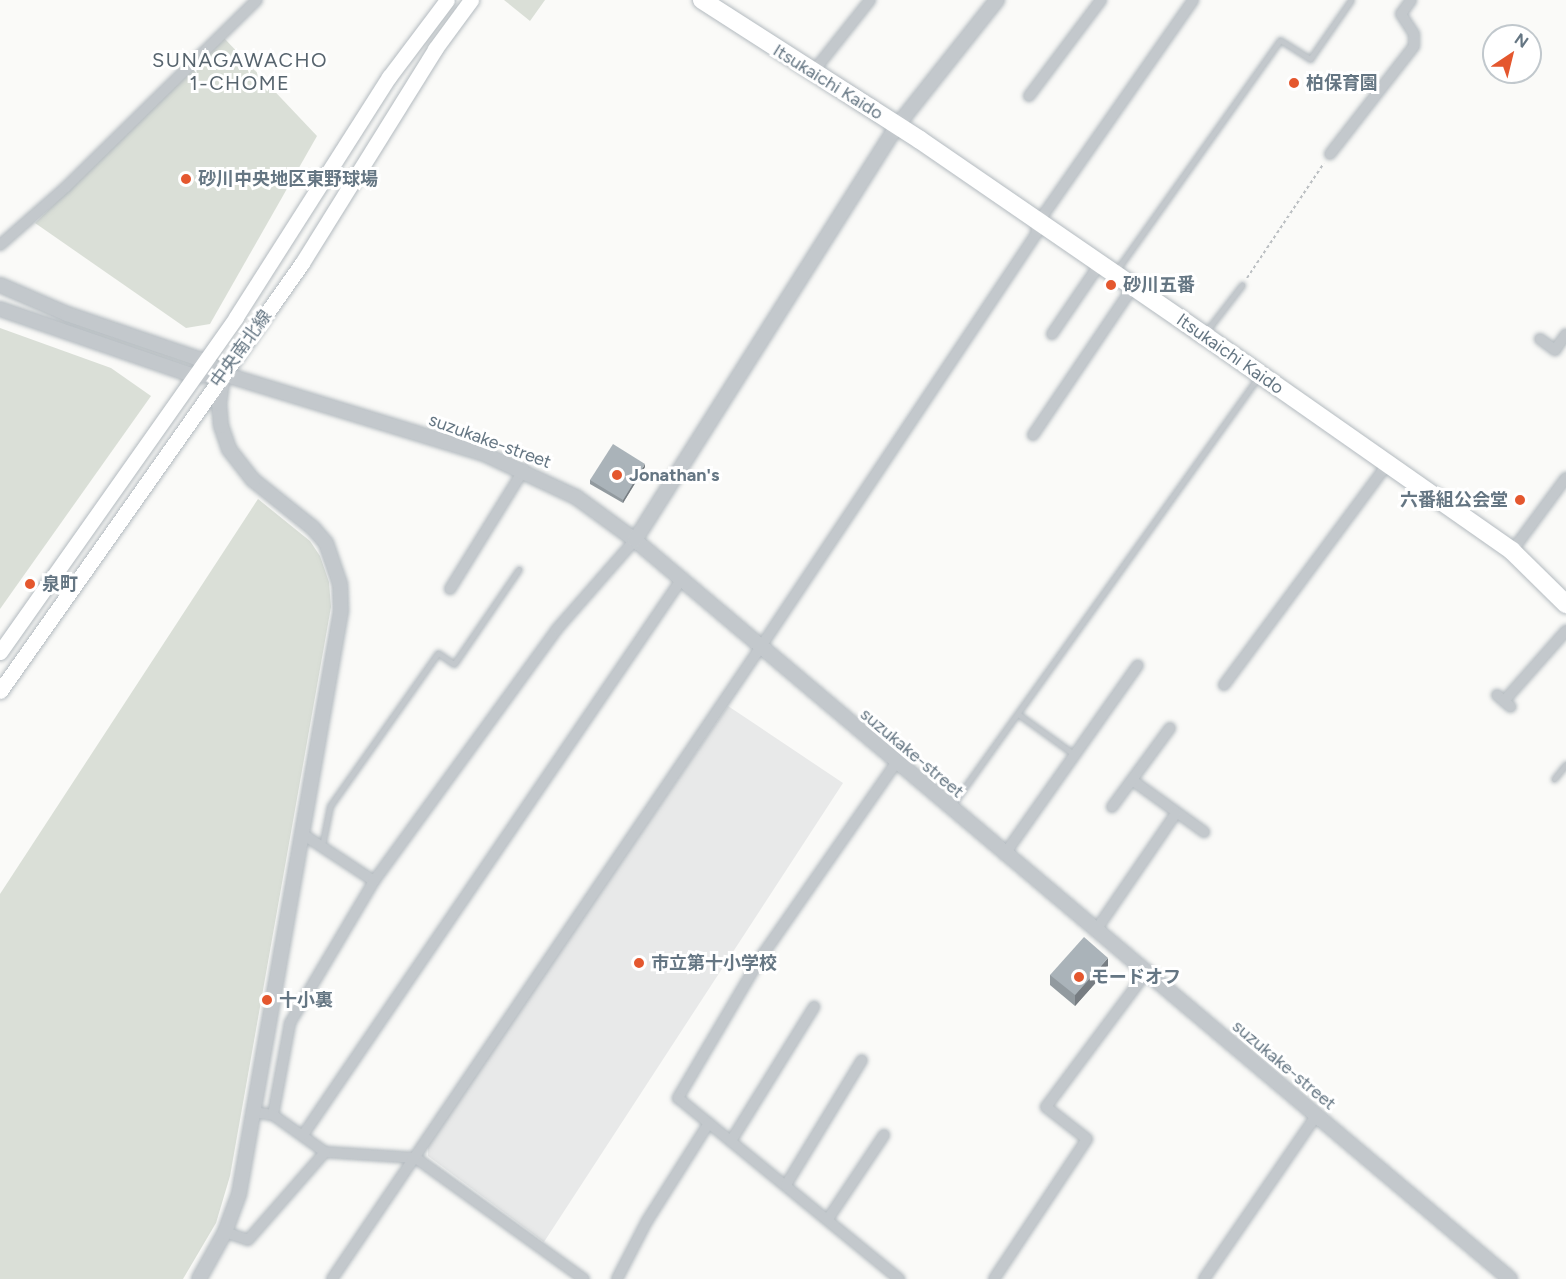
<!DOCTYPE html>
<html>
<head>
<meta charset="utf-8">
<style>
  body { margin:0 }
  #map { position:relative; width:1566px; height:1279px; overflow:hidden; background:#fafaf8; font-family:Figtree,"Noto Sans JP",sans-serif }
  div>[style] { position:absolute }
  [style*='--x'] { left:calc(var(--x)*1px); top:calc(var(--y)*1px); width:calc(var(--w)*1px); rotate:calc(var(--a)*1deg) }
  .built>* { inset:0; background:#e8e9e9 }
  .green>* { inset:0; background:#dadfd7 }
  .path>* { height:2px; margin-top:-1px; transform-origin:0; background:repeating-linear-gradient(90deg,#bbbfc2 0 3px,transparent 0 6px) }
  .roads { filter:drop-shadow(0 0 2px #b3babf) drop-shadow(0 0 2px #b3babf) }
  .service>* { height:5px; margin:-2.5px; padding:0 2.5px; transform-origin:2.5px; border-radius:2.5px; background:#c3c8cc }
  .minor>* { height:10px; margin:-5px; padding:0 5px; transform-origin:5px; border-radius:5px; background:#c3c8cc }
  .tertiary>* { height:14px; margin:-7px; padding:0 7px; transform-origin:7px; border-radius:7px; background:#c3c8cc }
  .secondary>* { height:15px; margin:-7.5px; padding:0 7.5px; transform-origin:7.5px; border-radius:7.5px; background:#fff }
  .primary>* { height:18px; margin:-9px; padding:0 9px; transform-origin:9px; border-radius:9px; background:#fff }
  .wall>* { inset:0; background:#929a9f }
  .shaded-wall>* { inset:0; background:#777d82 }
  .building>* { inset:0; background:#aab3b9 }
  .dots>* { width:16px; height:16px; translate:-50% -50%; box-sizing:border-box; border:3px solid #fff; border-radius:50% }
  span { translate:-50% -50%; white-space:nowrap; text-align:center; line-height:1.15; -webkit-text-stroke:6px #fff; paint-order:stroke }
  .street-label { font-size:18px; color:#657683 }
  .poi-label { font-size:18px; color:#657683; font-weight:700 }
  .left { translate:0 -50%; text-align:left }
  .right { translate:-100% -50%; text-align:right }
  .neighbourhood-label { font-size:20px; color:#57646e; letter-spacing:1.5px }
  .north { position:absolute; left:1482px; top:24px; width:60px; height:60px; box-sizing:border-box; background:#fff; border:2px solid #c1c8cd; border-radius:50%; rotate:35deg; font-size:16px; font-weight:700; line-height:24px; text-align:center; color:#657683 }
  .north::after { content:''; display:block; margin:auto; width:21px; height:27px; background:#e4572e; clip-path:polygon(50% 0,100% 100%,50% 72%,0 100%) }
</style>
</head>
<body>
<div id="map">
  <div class="built">
    <i style="clip-path:polygon(728px 706px,843px 783px,544px 1242px,428px 1156px,428px 1143px)"></i>
  </div>
  <div class="green">
    <i style="clip-path:polygon(504px 0,545px 0,530px 21px)"></i>
    <i style="clip-path:polygon(224px 38px,317px 136px,210px 324px,186px 328px,35px 223px)"></i>
    <i style="clip-path:polygon(0 328px,111px 368px,151px 396px,0 609px)"></i>
    <i style="clip-path:polygon(258px 499px,310px 541px,320px 556px,329px 582px,331px 607px,230px 1176px,216px 1223px,183px 1279px,0 1279px,0 894px)"></i>
  </div>
  <div class="path">
    <i style="--x:1247;--y:278;--w:138;--a:-56.2"></i>
  </div>
  <div class="roads">
    <div class="service">
      <i style="--x:1116;--y:271;--w:283;--a:-54.6"></i>
      <i style="--x:1280;--y:40;--w:36;--a:32"></i>
      <i style="--x:1310;--y:59;--w:72;--a:-55.2"></i>
      <i style="--x:1205;--y:333;--w:61;--a:-52.4"></i>
      <i style="--x:1018;--y:714;--w:70;--a:35.7"></i>
      <i style="--x:1554;--y:779;--w:19;--a:-51"></i>
      <i style="--x:952;--y:805;--w:528;--a:-54.41"></i>
      <i style="--x:322;--y:846;--w:41;--a:-78.7"></i>
      <i style="--x:330;--y:806;--w:187;--a:-54.8"></i>
      <i style="--x:438;--y:653;--w:19;--a:35"></i>
      <i style="--x:454;--y:664;--w:115;--a:-55.6"></i>
    </div>
    <div class="minor">
      <i style="--x:813;--y:72;--w:92;--a:-51.6"></i>
      <i style="--x:1029;--y:96;--w:120;--a:-53.1"></i>
      <i style="--x:1330;--y:154;--w:137;--a:-52.1"></i>
      <i style="--x:1414;--y:46;--w:12;--a:-90"></i>
      <i style="--x:1414;--y:34;--w:24;--a:-123"></i>
      <i style="--x:1401;--y:14;--w:17;--a:-54"></i>
      <i style="--x:0;--y:245;--w:88;--a:-41.3"></i>
      <i style="--x:66;--y:187;--w:267;--a:-44.4"></i>
      <i style="--x:1052;--y:334;--w:83;--a:-55.7"></i>
      <i style="--x:1540;--y:339;--w:19;--a:36"></i>
      <i style="--x:1555;--y:350;--w:19;--a:-55"></i>
      <i style="--x:1033;--y:435;--w:179;--a:-56"></i>
      <i style="--x:1512;--y:551;--w:91;--a:-53.5"></i>
      <i style="--x:450;--y:589;--w:141;--a:-58.3"></i>
      <i style="--x:1224;--y:685;--w:276;--a:-53.5"></i>
      <i style="--x:1497;--y:695;--w:18;--a:41"></i>
      <i style="--x:1504;--y:701;--w:94;--a:-48.5"></i>
      <i style="--x:896;--y:763;--w:236;--a:124.8"></i>
      <i style="--x:761;--y:957;--w:164;--a:120.5"></i>
      <i style="--x:678;--y:1098;--w:286;--a:39.3"></i>
      <i style="--x:1132;--y:780;--w:89;--a:35.8"></i>
      <i style="--x:1112;--y:807;--w:98;--a:-53.7"></i>
      <i style="--x:304;--y:835;--w:84;--a:33.3"></i>
      <i style="--x:1004;--y:855;--w:232;--a:-54.8"></i>
      <i style="--x:1096;--y:930;--w:142;--a:-55.6"></i>
      <i style="--x:254;--y:1112;--w:19;--a:9"></i>
      <i style="--x:273;--y:1115;--w:94;--a:-79.5"></i>
      <i style="--x:290;--y:1023;--w:165;--a:-59.4"></i>
      <i style="--x:374;--y:881;--w:311;--a:-54"></i>
      <i style="--x:557;--y:629;--w:118;--a:-48.8"></i>
      <i style="--x:273;--y:1115;--w:64;--a:35.4"></i>
      <i style="--x:325;--y:1152;--w:91;--a:3.8"></i>
      <i style="--x:416;--y:1158;--w:207;--a:35.8"></i>
      <i style="--x:303;--y:1135;--w:671;--a:-55.74"></i>
      <i style="--x:731;--y:1141;--w:158;--a:-58.2"></i>
      <i style="--x:786;--y:1185;--w:146;--a:-58.7"></i>
      <i style="--x:828;--y:1219;--w:101;--a:-56.3"></i>
      <i style="--x:225;--y:1232;--w:24;--a:19"></i>
      <i style="--x:248;--y:1240;--w:117;--a:-48.8"></i>
      <i style="--x:332;--y:1279;--w:762;--a:-55.85"></i>
      <i style="--x:760;--y:648;--w:498;--a:-56.3"></i>
      <i style="--x:1036;--y:234;--w:10;--a:-84"></i>
      <i style="--x:1037;--y:224;--w:273;--a:-55.1"></i>
      <i style="--x:617;--y:1279;--w:65;--a:-62.7"></i>
      <i style="--x:647;--y:1221;--w:116;--a:-57.7"></i>
      <i style="--x:994;--y:1279;--w:168;--a:-56.4"></i>
      <i style="--x:1087;--y:1139;--w:52;--a:-142"></i>
      <i style="--x:1046;--y:1107;--w:167;--a:-53.3"></i>
      <i style="--x:1204;--y:1279;--w:198;--a:-55.5"></i>
    </div>
    <div class="tertiary">
      <i style="--x:0;--y:285;--w:73;--a:23.4"></i>
      <i style="--x:67;--y:314;--w:146;--a:18.8"></i>
      <i style="--x:205;--y:361;--w:22;--a:36"></i>
      <i style="--x:223;--y:374;--w:271;--a:17"></i>
      <i style="--x:482;--y:453;--w:104;--a:25.1"></i>
      <i style="--x:576;--y:497;--w:73;--a:36.1"></i>
      <i style="--x:635;--y:540;--w:1145;--a:40.18"></i>
      <i style="--x:0;--y:309;--w:206;--a:19"></i>
      <i style="--x:195;--y:376;--w:28;--a:-4"></i>
      <i style="--x:635;--y:540;--w:490;--a:-57.7"></i>
      <i style="--x:897;--y:126;--w:161;--a:-51.6"></i>
      <i style="--x:199;--y:1279;--w:54;--a:-61"></i>
      <i style="--x:225;--y:1232;--w:40;--a:-69.8"></i>
      <i style="--x:239;--y:1194;--w:592;--a:-80.08"></i>
      <i style="--x:341;--y:611;--w:27;--a:-92"></i>
      <i style="--x:340;--y:584;--w:43;--a:-108.9"></i>
      <i style="--x:326;--y:543;--w:20;--a:-131"></i>
      <i style="--x:313;--y:528;--w:77;--a:-141.3"></i>
      <i style="--x:253;--y:480;--w:39;--a:-128"></i>
      <i style="--x:229;--y:449;--w:24;--a:-109"></i>
      <i style="--x:221;--y:426;--w:22;--a:-95"></i>
      <i style="--x:219;--y:404;--w:30;--a:-82"></i>
    </div>
    <div class="secondary">
      <i style="--x:0;--y:652;--w:410;--a:-54.8"></i>
      <i style="--x:236;--y:317;--w:285;--a:-57.5"></i>
      <i style="--x:389;--y:77;--w:96;--a:-53"></i>
      <i style="--x:0;--y:691;--w:524;--a:-54.79"></i>
      <i style="--x:302;--y:263;--w:252;--a:-58.1"></i>
      <i style="--x:435;--y:49;--w:61;--a:-53.7"></i>
    </div>
    <div class="primary">
      <i style="--x:702;--y:0;--w:259;--a:32.7"></i>
      <i style="--x:920;--y:140;--w:345;--a:34.5"></i>
      <i style="--x:1204;--y:335;--w:376;--a:35"></i>
      <i style="--x:1512;--y:551;--w:76;--a:44.5"></i>
    </div>
  </div>
  <div class="wall">
    <i style="clip-path:polygon(645px 467px,623px 503px,590px 484px,590px 480px)"></i>
    <i style="clip-path:polygon(1108px 969px,1075px 1006px,1050px 985px,1050px 975px)"></i>
  </div>
  <div class="shaded-wall">
    <i style="clip-path:polygon(645px 464px,645px 467px,623px 503px,623px 500px)"></i>
    <i style="clip-path:polygon(1108px 958px,1108px 969px,1075px 1006px,1075px 995px)"></i>
  </div>
  <div class="building">
    <i style="clip-path:polygon(613px 444px,645px 464px,623px 500px,590px 480px)"></i>
    <i style="clip-path:polygon(1084px 937px,1108px 958px,1075px 995px,1050px 975px)"></i>
  </div>
  <div class="dots">
    <i style="left:1294px;top:83px;background:#e4572e"></i>
    <i style="left:186px;top:179px;background:#e4572e"></i>
    <i style="left:1111px;top:285px;background:#e4572e"></i>
    <i style="left:617px;top:475px;background:#e4572e"></i>
    <i style="left:1520px;top:500px;background:#e4572e"></i>
    <i style="left:30px;top:584px;background:#e4572e"></i>
    <i style="left:639px;top:963px;background:#e4572e"></i>
    <i style="left:1079px;top:977px;background:#e4572e"></i>
    <i style="left:267px;top:1000px;background:#e4572e"></i>
  </div>
  <div class="street-label">
    <span style="left:828px;top:82px;rotate:32deg">Itsukaichi Kaido</span>
    <span style="left:241px;top:349px;rotate:-54deg">中央南北線</span>
    <span style="left:1230px;top:354px;rotate:35deg">Itsukaichi Kaido</span>
    <span style="left:490px;top:441px;rotate:20deg">suzukake-street</span>
    <span style="left:912px;top:753px;rotate:40deg">suzukake-street</span>
    <span style="left:1284px;top:1065px;rotate:40deg">suzukake-street</span>
  </div>
  <div class="poi-label">
    <span class="left" style="left:1306px;top:83px">柏保育園</span>
    <span class="left" style="left:198px;top:179px">砂川中央地区東野球場</span>
    <span class="left" style="left:1123px;top:285px">砂川五番</span>
    <span class="left" style="left:629px;top:475px">Jonathan's</span>
    <span class="right" style="left:1508px;top:500px">六番組公会堂</span>
    <span class="left" style="left:42px;top:584px">泉町</span>
    <span class="left" style="left:651px;top:963px">市立第十小学校</span>
    <span class="left" style="left:1091px;top:977px">モードオフ</span>
    <span class="left" style="left:279px;top:1000px">十小裏</span>
  </div>
  <div class="neighbourhood-label">
    <span style="left:240px;top:72px">SUNAGAWACHO<br>1-CHOME</span>
  </div>
  <div class="north">N</div>
</div>
</body>
</html>
